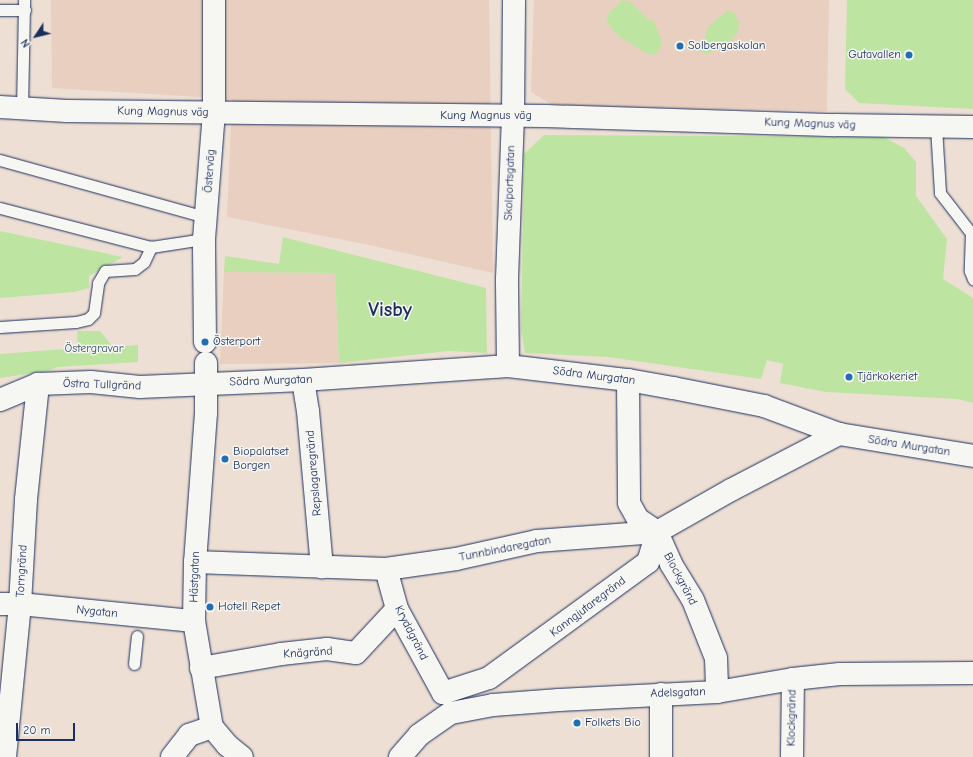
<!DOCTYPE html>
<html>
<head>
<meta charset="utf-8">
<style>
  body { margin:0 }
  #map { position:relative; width:973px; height:757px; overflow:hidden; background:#eedfd4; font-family:"Comic Neue",sans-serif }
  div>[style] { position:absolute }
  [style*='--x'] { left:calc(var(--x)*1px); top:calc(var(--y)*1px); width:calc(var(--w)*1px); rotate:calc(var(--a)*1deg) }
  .built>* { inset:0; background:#e9cfbf }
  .green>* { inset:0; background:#bde5a1 }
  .roads { filter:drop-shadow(0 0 1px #1b2f5e) drop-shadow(0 0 1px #1b2f5e) }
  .lane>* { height:11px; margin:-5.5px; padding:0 5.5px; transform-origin:5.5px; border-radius:5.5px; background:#f6f6f2 }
  .street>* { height:22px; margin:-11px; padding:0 11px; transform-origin:11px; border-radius:11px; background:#f6f6f2 }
  .dots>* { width:11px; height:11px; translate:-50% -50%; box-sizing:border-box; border:2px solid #f6f6f2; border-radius:50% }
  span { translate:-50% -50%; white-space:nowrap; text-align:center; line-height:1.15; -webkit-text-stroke:3px #f6f6f2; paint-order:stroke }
  .poi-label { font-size:12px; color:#1b2f5e }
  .left { translate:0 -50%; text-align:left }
  .right { translate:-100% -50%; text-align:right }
  .street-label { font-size:12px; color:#1b2f5e }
  .park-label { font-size:12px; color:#3b536b }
  .town-label { font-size:20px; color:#1b2f5e; font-weight:700 }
  .north { position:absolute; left:16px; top:16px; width:40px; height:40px; -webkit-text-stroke:3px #f6f6f2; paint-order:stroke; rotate:235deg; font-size:11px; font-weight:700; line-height:16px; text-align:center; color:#1b2f5e }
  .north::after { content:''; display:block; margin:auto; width:14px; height:18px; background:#1b2f5e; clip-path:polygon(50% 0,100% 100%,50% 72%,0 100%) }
  .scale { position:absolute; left:16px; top:723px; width:59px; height:18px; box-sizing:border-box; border:2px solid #1b2f5e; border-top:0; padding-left:5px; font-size:12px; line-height:14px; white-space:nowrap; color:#1b2f5e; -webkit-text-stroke:3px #f6f6f2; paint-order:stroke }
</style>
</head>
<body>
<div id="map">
  <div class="built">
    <i style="clip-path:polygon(51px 0,489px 0,493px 273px,374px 246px,227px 217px,232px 99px,52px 88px)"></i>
    <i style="clip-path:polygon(534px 0,829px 0,827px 111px,554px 106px,531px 92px)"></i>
    <i style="clip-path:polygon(224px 272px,335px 273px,339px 363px,220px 364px)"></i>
  </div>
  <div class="green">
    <i style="clip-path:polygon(622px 0,631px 2px,648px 20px,654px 21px,661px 40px,661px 46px,658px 52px,652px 55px,646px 53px,621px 38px,611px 28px,606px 20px,609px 13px)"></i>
    <i style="clip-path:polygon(847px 0,973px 0,973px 109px,859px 103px,845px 89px)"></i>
    <i style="clip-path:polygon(728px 10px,734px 13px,739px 22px,738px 32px,731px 40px,718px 49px,706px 54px,700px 51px,709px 26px)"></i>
    <i style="clip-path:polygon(544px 135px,884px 137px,904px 148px,916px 162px,916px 196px,947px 239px,943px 279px,973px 298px,973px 403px,957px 399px,826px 392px,780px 383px,783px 364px,767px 360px,761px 379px,608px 357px,525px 353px,521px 330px,524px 154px)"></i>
    <i style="clip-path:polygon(0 231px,123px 257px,89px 276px,89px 288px,74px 292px,0 298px)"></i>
    <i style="clip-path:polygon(283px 237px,486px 288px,487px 353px,449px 351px,339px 363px,335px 273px,224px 272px,225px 256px,279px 264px)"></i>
    <i style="clip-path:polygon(77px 331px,100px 331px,113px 347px,138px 345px,138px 362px,58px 367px,47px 371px,0 378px,0 354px,78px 348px)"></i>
  </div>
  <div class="roads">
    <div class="lane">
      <i style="--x:0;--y:10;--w:25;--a:0"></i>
      <i style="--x:22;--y:109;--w:109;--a:-88.9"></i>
      <i style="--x:936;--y:127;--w:66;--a:86.5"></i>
      <i style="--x:940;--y:193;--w:51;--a:52.2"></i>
      <i style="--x:971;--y:233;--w:38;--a:92"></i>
      <i style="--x:970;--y:271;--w:9;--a:69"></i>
      <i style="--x:0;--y:160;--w:214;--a:15.5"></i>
      <i style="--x:0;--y:208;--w:156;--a:14.5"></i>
      <i style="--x:151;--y:247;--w:54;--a:-8.6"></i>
      <i style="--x:0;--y:327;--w:76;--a:-3.8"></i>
      <i style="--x:76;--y:322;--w:12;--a:-14"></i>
      <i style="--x:88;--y:319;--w:8;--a:-45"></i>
      <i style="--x:94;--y:313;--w:30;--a:-82"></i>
      <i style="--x:98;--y:283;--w:14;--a:-60"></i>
      <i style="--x:105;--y:271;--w:30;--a:-4"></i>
      <i style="--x:135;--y:269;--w:11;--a:-38"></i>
      <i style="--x:144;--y:262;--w:17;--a:-65"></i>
      <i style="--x:134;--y:664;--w:28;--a:-84"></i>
    </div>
    <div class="street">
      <i style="--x:0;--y:107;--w:67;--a:3.4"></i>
      <i style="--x:67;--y:111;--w:478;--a:0.6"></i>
      <i style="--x:545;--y:116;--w:291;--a:1.8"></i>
      <i style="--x:836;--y:125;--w:137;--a:0.8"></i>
      <i style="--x:205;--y:342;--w:103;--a:-90.6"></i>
      <i style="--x:204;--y:239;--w:126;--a:-85.5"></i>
      <i style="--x:214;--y:113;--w:113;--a:-90"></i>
      <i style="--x:206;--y:363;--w:50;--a:90"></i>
      <i style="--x:206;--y:413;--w:149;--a:94.2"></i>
      <i style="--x:195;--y:562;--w:59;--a:91"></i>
      <i style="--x:194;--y:621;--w:108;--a:80.4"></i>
      <i style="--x:212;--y:727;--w:23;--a:50"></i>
      <i style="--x:227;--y:745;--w:19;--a:39"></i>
      <i style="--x:508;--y:366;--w:87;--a:-90.7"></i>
      <i style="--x:507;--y:279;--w:162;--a:-87.9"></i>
      <i style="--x:513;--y:117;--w:117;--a:-89.5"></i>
      <i style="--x:303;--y:380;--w:31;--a:81"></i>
      <i style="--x:308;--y:411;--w:157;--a:84.9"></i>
      <i style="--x:628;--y:380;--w:123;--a:89.5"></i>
      <i style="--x:629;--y:503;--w:18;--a:61"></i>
      <i style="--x:638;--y:519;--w:23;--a:34"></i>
      <i style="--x:657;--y:532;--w:35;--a:66"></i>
      <i style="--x:671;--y:564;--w:42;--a:58.6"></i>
      <i style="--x:693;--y:600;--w:62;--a:68.4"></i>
      <i style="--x:716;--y:658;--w:34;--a:88"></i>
      <i style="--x:0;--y:400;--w:41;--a:-22.8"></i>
      <i style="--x:38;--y:384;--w:53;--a:-2.2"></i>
      <i style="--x:91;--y:382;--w:49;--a:5.8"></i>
      <i style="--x:140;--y:387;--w:163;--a:-2.5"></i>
      <i style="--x:303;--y:380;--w:205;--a:-3.9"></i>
      <i style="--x:508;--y:366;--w:121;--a:6.7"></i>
      <i style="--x:628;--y:380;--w:46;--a:10.1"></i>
      <i style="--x:673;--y:388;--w:93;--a:11.2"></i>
      <i style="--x:764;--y:406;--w:80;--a:20.5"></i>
      <i style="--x:839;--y:434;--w:136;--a:9.3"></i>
      <i style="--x:195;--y:562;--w:191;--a:2.1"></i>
      <i style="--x:386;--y:569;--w:71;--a:-8.1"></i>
      <i style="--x:456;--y:559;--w:83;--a:-12.5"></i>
      <i style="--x:537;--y:541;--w:120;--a:-4.3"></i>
      <i style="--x:657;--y:532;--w:85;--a:-29.6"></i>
      <i style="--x:731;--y:490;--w:122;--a:-27.4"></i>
      <i style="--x:386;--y:569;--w:41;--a:74.6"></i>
      <i style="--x:397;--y:609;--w:96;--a:61.3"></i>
      <i style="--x:443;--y:693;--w:48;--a:-18.1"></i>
      <i style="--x:489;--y:678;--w:197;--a:-36.1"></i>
      <i style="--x:648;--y:562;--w:31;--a:-73"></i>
      <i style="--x:0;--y:604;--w:20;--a:0"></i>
      <i style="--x:20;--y:604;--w:175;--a:5.6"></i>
      <i style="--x:201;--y:668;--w:81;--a:-9.9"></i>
      <i style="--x:281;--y:654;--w:46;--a:-6.2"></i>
      <i style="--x:327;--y:649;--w:29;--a:8"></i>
      <i style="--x:356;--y:653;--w:60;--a:-47"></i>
      <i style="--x:5;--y:757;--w:154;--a:-84.4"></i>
      <i style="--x:20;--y:604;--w:105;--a:-86.7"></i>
      <i style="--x:26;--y:499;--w:116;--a:-84"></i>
      <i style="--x:172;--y:757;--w:28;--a:-52"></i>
      <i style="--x:189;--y:735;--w:24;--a:-19"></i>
      <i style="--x:400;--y:757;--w:29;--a:-49"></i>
      <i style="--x:419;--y:735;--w:39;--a:-35"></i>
      <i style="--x:451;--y:713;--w:43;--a:-10.8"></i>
      <i style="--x:493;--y:705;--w:66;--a:-4.3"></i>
      <i style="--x:559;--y:700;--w:158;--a:-2.9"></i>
      <i style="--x:717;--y:692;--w:77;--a:-9.7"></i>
      <i style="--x:793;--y:679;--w:47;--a:-6.1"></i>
      <i style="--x:840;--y:674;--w:133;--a:-0.4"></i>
      <i style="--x:661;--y:757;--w:63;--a:-90"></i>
      <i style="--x:792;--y:757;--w:78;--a:-89.3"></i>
    </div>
  </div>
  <div class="dots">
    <i style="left:680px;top:46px;background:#1f6fb2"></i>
    <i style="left:909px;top:55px;background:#1f6fb2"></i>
    <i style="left:205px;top:342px;background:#1f6fb2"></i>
    <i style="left:849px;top:377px;background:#1f6fb2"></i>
    <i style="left:225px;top:459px;background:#1f6fb2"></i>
    <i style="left:210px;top:607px;background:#1f6fb2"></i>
    <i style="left:577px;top:723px;background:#1f6fb2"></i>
  </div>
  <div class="poi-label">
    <span class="left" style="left:688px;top:46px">Solbergaskolan</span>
    <span class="right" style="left:901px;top:55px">Gutavallen</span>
    <span class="left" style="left:213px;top:342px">Österport</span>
    <span class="left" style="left:857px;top:377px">Tjärkokeriet</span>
    <span class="left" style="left:233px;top:459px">Biopalatset<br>Borgen</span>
    <span class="left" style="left:218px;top:607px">Hotell Repet</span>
    <span class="left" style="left:585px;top:723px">Folkets Bio</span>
  </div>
  <div class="street-label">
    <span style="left:163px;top:112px;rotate:1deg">Kung Magnus väg</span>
    <span style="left:486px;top:116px">Kung Magnus väg</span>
    <span style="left:810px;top:124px;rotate:2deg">Kung Magnus väg</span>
    <span style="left:210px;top:171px;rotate:-86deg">Österväg</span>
    <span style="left:510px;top:183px;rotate:-88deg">Skolportsgatan</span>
    <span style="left:594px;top:376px;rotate:7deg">Södra Murgatan</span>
    <span style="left:271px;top:381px;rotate:-2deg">Södra Murgatan</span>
    <span style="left:102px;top:385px;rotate:2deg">Östra Tullgränd</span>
    <span style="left:909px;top:446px;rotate:9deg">Södra Murgatan</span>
    <span style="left:314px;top:473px;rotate:-95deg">Repslagaregränd</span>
    <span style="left:505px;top:549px;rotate:-11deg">Tunnbindaregatan</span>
    <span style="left:22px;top:571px;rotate:-87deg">Torngränd</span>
    <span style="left:195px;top:577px;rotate:-88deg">Hästgatan</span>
    <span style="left:680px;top:579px;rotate:62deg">Blockgränd</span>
    <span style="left:588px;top:607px;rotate:-37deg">Kanngjutaregränd</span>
    <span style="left:97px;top:612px;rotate:6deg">Nygatan</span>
    <span style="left:411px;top:633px;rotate:63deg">Kryddgränd</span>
    <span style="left:308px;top:653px;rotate:-4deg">Knägränd</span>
    <span style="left:678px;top:693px;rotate:-2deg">Adelsgatan</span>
    <span style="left:792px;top:718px;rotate:-89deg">Klockgränd</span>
  </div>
  <div class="park-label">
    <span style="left:94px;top:349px">Östergravar</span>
  </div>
  <div class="town-label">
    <span style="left:390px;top:309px">Visby</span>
  </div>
  <div class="north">N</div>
  <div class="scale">20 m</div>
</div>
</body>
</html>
